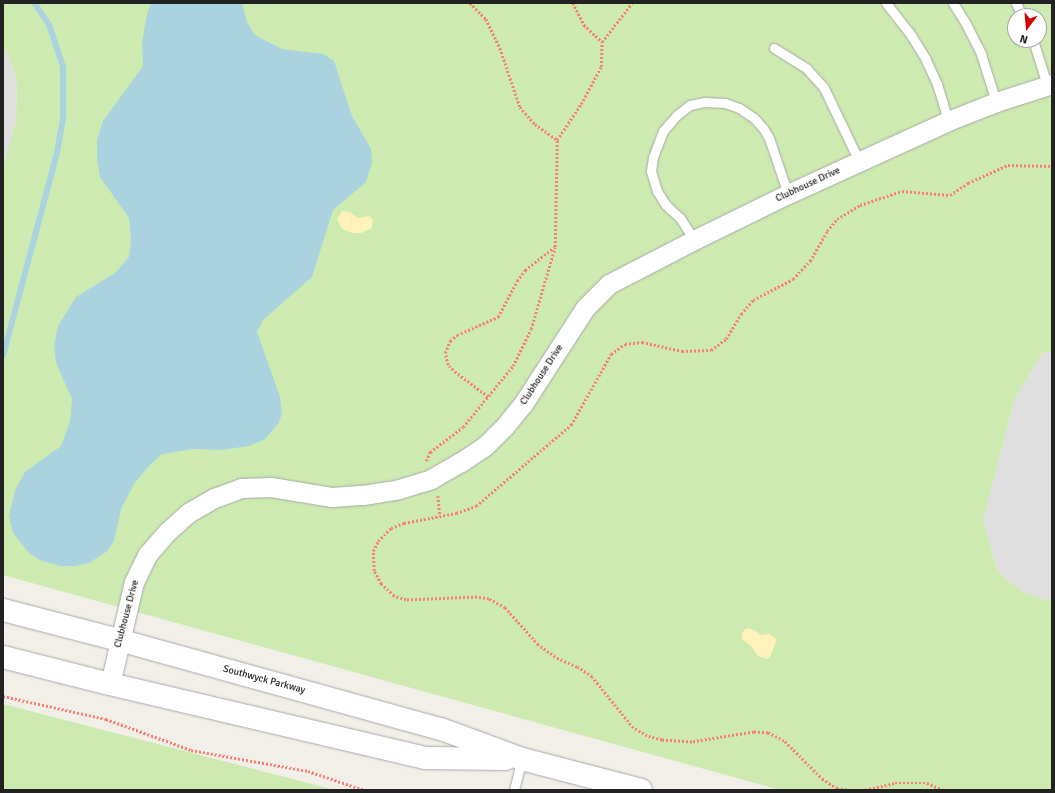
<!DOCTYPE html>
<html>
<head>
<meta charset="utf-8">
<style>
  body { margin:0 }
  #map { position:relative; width:1055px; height:793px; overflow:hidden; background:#f2efe9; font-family:Signika,sans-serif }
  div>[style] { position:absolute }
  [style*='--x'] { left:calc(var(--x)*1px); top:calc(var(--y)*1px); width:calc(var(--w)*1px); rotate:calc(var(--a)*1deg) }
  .residential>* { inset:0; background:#e0dfdf }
  .grass>* { inset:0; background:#cdebb0 }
  .sand>* { inset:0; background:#fff1ba }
  .water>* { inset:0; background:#aad3df }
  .stream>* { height:5.5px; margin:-2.75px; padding:0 2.75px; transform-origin:2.75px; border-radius:2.75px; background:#aad3df }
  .path>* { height:2.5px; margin-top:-1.25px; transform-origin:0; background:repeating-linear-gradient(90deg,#fa8072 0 2px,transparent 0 4px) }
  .roads { filter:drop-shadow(0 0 1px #a9a9a9) drop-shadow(0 0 1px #a9a9a9) }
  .service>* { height:9px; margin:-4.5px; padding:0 4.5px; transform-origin:4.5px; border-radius:4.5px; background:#fff }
  .minor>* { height:19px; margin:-9.5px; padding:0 9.5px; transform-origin:9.5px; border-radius:9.5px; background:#fff }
  .tertiary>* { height:22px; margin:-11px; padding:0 11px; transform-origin:11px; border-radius:11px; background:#fff }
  span { translate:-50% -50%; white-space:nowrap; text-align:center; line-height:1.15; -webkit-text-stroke:3.5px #fff; paint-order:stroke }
  .street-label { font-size:10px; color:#222 }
  .frame { position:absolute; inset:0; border:4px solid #222; pointer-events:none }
  .north { position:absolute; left:1007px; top:8px; width:40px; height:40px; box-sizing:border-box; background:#fff; border:1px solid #a7a7a7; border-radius:50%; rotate:196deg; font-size:11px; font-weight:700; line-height:16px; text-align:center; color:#222 }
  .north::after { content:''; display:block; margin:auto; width:14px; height:18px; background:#d40000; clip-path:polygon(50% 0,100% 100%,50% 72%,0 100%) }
</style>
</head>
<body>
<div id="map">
  <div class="residential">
    <i style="clip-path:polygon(3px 46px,9px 56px,17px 81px,16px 120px,3px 167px)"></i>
    <i style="clip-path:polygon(1043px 352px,1052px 352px,1052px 601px,1024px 593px,998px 572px,983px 520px,1015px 398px)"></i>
  </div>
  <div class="grass">
    <i style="clip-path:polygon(evenodd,3px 3px,1052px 3px,1052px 352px,1043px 352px,1015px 398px,983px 520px,998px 572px,1024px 593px,1052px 601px,1052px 790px,780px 790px,3px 575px,3px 167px,16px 120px,17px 81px,9px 56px,3px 46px,3px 3px,1015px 16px,1039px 16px,1039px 40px,1015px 40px,1015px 16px)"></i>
    <i style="clip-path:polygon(3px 704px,335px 790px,3px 790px)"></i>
  </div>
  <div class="sand">
    <i style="clip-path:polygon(342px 211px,350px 212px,358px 218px,369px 216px,373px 220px,372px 228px,361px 233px,352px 233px,342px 229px,337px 219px)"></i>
    <i style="clip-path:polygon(749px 628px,756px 631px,760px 635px,769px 634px,777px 639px,770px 657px,767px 659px,758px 656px,751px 646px,742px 639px,742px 634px,744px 630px)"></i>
  </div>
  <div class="water">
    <i style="clip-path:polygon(151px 3px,242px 3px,247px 22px,255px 35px,282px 49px,323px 54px,334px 61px,352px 116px,371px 149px,372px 163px,366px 182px,333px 210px,312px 277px,263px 320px,257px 332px,280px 397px,282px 414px,278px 424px,265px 439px,249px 446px,221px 450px,193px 449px,162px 454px,148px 467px,134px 484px,121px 509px,114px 541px,106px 552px,89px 563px,75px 566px,60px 566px,40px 560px,29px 553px,13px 533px,9px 516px,15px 490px,25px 472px,61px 446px,70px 422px,72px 399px,56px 363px,54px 345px,58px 326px,76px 297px,115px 273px,129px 257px,131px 240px,129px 218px,100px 177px,97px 160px,97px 140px,103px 121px,143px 66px,142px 42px,147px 14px)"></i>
  </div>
  <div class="stream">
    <i style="--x:3;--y:356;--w:210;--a:-75.1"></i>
    <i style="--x:57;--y:153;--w:36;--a:-80"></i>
    <i style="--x:63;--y:118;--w:51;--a:-90"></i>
    <i style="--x:63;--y:67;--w:44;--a:-108.4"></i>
    <i style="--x:49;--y:25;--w:27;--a:-124"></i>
  </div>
  <div class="path">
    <i style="--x:470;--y:3;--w:23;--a:45"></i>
    <i style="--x:486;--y:19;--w:32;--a:64"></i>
    <i style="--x:500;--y:48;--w:62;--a:71.3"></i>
    <i style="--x:520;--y:107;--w:23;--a:49"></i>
    <i style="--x:535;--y:124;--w:27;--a:36"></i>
    <i style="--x:557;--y:140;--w:43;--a:-56.3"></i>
    <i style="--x:581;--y:104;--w:42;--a:-61.6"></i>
    <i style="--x:601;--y:67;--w:25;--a:-88"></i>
    <i style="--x:573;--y:3;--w:25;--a:63"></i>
    <i style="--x:584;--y:25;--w:25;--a:43"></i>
    <i style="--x:602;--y:42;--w:49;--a:-52.4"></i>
    <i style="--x:488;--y:397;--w:40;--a:-143"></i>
    <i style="--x:456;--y:373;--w:11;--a:-135"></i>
    <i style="--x:448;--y:365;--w:12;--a:-104"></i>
    <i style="--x:445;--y:353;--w:13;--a:-67"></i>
    <i style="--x:450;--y:341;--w:9;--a:-41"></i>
    <i style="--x:457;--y:335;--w:45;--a:-23.7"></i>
    <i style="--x:498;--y:317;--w:41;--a:-62.2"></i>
    <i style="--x:517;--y:281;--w:14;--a:-54"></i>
    <i style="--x:525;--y:270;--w:37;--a:-38"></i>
    <i style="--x:426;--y:461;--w:10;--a:-66"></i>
    <i style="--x:430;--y:452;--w:41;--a:-37.1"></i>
    <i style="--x:463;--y:427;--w:79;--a:-50.7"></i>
    <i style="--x:513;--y:366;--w:41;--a:-64.1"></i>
    <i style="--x:531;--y:329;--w:85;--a:-73.7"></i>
    <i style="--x:555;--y:247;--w:107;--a:-88.9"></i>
    <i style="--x:438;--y:496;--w:20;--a:84"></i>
    <i style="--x:3;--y:696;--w:106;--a:12.6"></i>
    <i style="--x:106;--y:719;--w:90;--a:20"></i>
    <i style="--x:191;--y:750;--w:119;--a:10.2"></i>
    <i style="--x:308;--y:771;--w:59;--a:18.7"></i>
    <i style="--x:847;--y:790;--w:10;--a:-174"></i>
    <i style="--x:837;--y:789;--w:17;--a:-147"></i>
    <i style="--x:823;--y:780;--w:55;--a:-135"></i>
    <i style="--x:784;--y:741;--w:18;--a:-153"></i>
    <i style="--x:768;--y:733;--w:14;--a:-176"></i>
    <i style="--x:754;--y:732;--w:63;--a:170.8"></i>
    <i style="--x:692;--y:742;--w:30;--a:-176"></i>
    <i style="--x:662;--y:740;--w:16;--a:-165"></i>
    <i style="--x:647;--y:736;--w:16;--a:-150"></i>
    <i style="--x:633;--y:728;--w:65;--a:-128.8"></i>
    <i style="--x:592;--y:677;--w:18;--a:-146"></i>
    <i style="--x:577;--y:667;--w:24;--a:-156"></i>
    <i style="--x:555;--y:657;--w:21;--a:-145"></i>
    <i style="--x:538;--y:645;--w:50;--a:-131.7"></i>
    <i style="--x:505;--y:608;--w:18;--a:-151"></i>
    <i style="--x:489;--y:599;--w:12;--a:-171"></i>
    <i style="--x:477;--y:597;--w:71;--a:177.6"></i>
    <i style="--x:406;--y:600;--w:13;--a:-162"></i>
    <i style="--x:394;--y:596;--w:18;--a:-137"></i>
    <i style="--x:381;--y:584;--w:15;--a:-118"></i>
    <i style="--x:374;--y:571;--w:20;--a:-93"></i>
    <i style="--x:373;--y:551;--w:11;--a:-63"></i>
    <i style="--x:378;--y:541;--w:18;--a:-45"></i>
    <i style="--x:391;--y:528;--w:14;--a:-21"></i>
    <i style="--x:404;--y:523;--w:53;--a:-10.9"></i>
    <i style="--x:456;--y:513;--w:21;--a:-19"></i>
    <i style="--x:476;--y:506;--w:125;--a:-40.5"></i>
    <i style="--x:571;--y:425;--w:81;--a:-60.6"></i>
    <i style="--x:611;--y:354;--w:17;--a:-36"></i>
    <i style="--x:625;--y:344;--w:17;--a:-7"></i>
    <i style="--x:642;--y:342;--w:41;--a:12.7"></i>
    <i style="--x:682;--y:351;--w:29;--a:-2"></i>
    <i style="--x:711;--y:350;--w:19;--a:-36"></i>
    <i style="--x:726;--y:339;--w:29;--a:-59"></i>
    <i style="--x:741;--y:314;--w:18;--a:-49"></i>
    <i style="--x:753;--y:300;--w:45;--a:-27.7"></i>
    <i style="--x:793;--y:279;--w:25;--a:-47"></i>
    <i style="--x:810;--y:261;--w:34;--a:-60"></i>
    <i style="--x:827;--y:231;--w:16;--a:-50"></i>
    <i style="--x:837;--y:219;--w:27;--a:-31"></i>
    <i style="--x:860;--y:205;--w:44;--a:-18.4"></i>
    <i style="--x:902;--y:191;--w:48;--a:4.8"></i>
    <i style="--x:950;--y:195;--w:22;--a:-34"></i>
    <i style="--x:968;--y:183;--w:44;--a:-24.2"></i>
    <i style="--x:1008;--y:165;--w:44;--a:1.3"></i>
    <i style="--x:865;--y:790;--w:31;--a:-13"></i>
    <i style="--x:895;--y:783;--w:32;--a:0"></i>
    <i style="--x:927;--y:783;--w:17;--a:24"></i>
  </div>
  <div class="roads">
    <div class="service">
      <i style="--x:886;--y:3;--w:37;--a:52"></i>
      <i style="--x:909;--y:32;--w:31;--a:58"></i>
      <i style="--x:925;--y:58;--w:29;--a:65"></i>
      <i style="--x:937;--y:84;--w:39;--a:73"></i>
      <i style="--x:953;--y:3;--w:25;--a:58"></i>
      <i style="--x:966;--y:24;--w:34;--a:63"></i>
      <i style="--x:981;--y:54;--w:50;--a:72.6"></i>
      <i style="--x:1016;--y:3;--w:14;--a:65"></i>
      <i style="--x:1033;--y:40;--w:47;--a:72.7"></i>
      <i style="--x:774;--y:48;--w:39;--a:32"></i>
      <i style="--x:807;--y:69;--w:25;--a:48"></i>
      <i style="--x:824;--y:88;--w:81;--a:64.4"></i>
      <i style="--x:694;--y:240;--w:25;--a:-122"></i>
      <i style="--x:681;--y:219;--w:21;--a:-137"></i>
      <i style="--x:666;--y:205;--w:17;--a:-123"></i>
      <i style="--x:657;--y:191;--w:21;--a:-107"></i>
      <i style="--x:651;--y:171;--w:14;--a:-82"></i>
      <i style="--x:653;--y:157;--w:28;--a:-69"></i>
      <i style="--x:663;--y:131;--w:21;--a:-49"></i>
      <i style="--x:677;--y:115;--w:16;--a:-38"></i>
      <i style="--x:690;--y:105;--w:14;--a:-12"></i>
      <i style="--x:704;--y:102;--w:21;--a:3"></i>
      <i style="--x:725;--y:103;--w:15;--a:20"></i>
      <i style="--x:739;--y:108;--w:18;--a:34"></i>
      <i style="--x:754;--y:118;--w:13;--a:48"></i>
      <i style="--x:763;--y:128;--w:12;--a:59"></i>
      <i style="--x:769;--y:138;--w:59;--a:71.3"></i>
      <i style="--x:514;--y:790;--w:32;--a:-76"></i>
    </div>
    <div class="minor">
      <i style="--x:110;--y:684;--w:105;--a:-76.8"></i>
      <i style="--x:134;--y:582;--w:30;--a:-64"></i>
      <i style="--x:147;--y:555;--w:30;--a:-49"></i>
      <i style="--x:167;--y:532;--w:28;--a:-42"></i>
      <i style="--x:188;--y:513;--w:30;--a:-30"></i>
      <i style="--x:214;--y:498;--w:29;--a:-20"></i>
      <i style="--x:241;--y:488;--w:30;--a:-2"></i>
      <i style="--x:271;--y:487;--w:62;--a:9.3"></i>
      <i style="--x:332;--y:497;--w:31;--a:-4"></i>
      <i style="--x:363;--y:495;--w:36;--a:-9"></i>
      <i style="--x:399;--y:489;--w:34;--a:-17"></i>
      <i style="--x:431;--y:479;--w:34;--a:-30"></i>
      <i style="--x:461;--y:462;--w:29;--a:-34"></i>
      <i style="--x:485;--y:446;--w:28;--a:-45"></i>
      <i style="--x:505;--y:426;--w:28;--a:-51"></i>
      <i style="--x:523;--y:404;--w:114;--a:-57.1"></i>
      <i style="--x:585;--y:308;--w:34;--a:-45"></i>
      <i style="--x:609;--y:284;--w:96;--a:-27.4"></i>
      <i style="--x:694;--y:240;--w:105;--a:-26.1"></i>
      <i style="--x:788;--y:194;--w:176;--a:-24.5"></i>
      <i style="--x:948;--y:121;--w:52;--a:-21.6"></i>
      <i style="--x:996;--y:102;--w:59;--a:-17.8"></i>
    </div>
    <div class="tertiary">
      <i style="--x:3;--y:610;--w:120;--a:14.5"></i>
      <i style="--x:119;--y:640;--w:334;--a:15.5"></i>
      <i style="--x:441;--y:729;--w:86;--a:20.3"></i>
      <i style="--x:522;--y:759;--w:123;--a:14.6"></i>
      <i style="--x:3;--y:657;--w:110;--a:14.2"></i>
      <i style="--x:110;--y:684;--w:325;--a:13.2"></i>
      <i style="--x:426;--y:758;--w:80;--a:0.7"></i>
    </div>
  </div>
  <div class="street-label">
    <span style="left:808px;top:185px;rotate:-25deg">Clubhouse Drive</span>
    <span style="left:542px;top:375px;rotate:-57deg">Clubhouse Drive</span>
    <span style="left:127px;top:614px;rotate:-75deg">Clubhouse Drive</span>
    <span style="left:264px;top:680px;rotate:15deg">Southwyck Parkway</span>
  </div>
  <div class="frame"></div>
  <div class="north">N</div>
</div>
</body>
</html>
